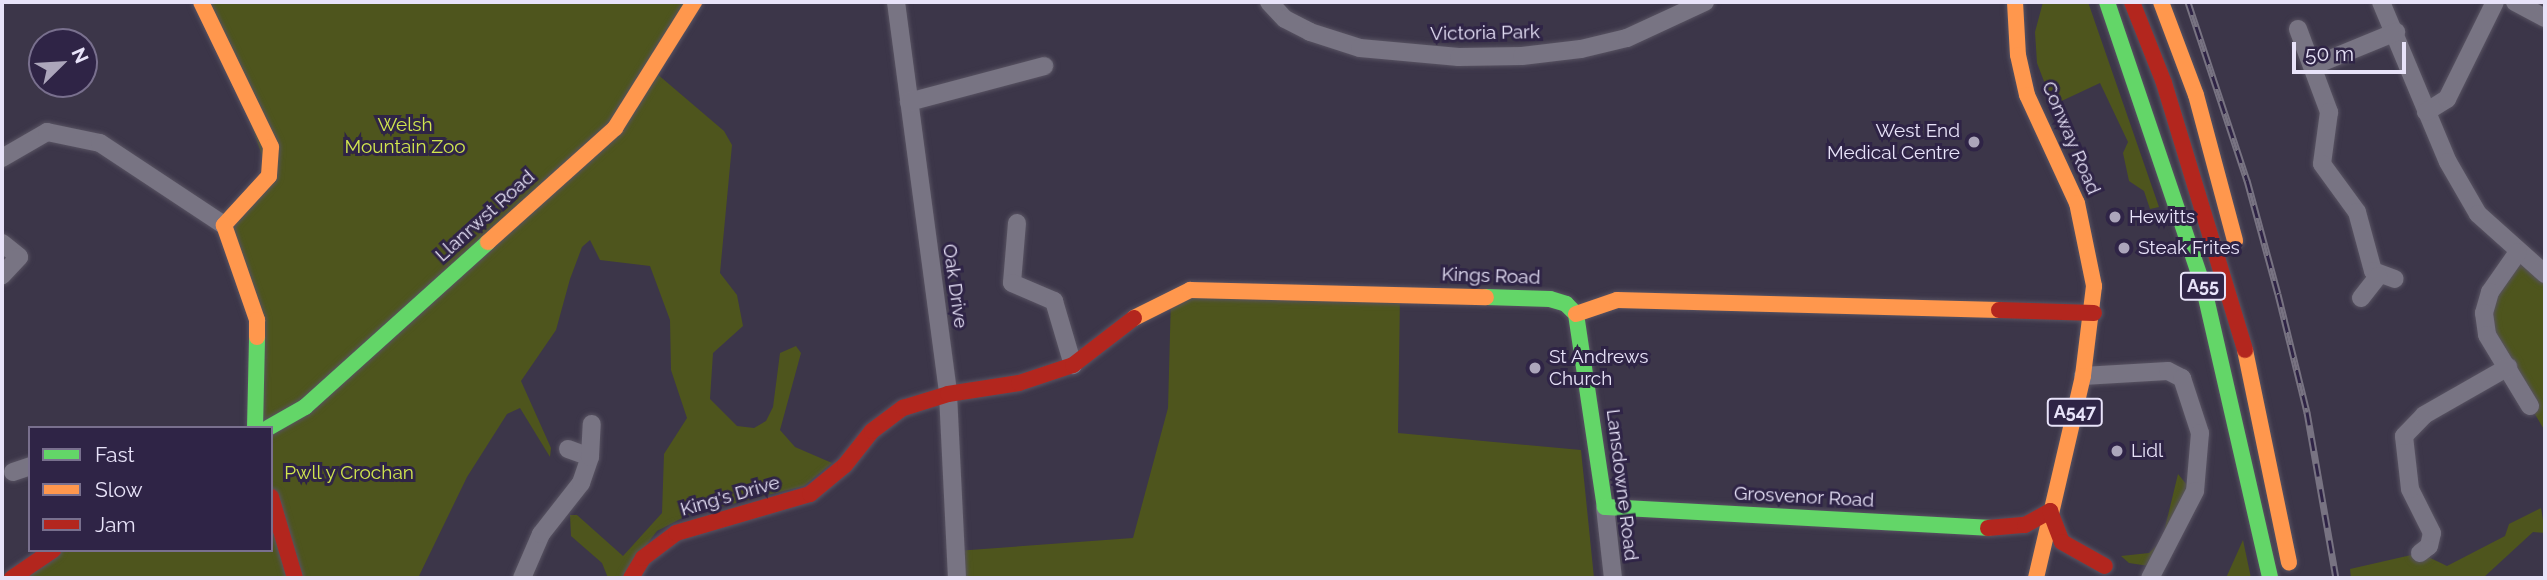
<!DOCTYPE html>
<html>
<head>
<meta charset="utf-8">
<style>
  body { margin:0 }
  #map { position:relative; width:2547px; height:580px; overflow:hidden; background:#3c3649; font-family:Raleway,sans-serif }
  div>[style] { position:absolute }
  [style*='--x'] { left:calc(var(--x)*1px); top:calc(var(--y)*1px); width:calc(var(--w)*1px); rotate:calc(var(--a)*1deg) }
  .green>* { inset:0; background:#4e551d }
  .roads { filter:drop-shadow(0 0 2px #585362) drop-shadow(0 0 2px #585362) }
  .street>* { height:18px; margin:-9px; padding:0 9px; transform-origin:9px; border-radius:9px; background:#787483 }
  .fast>* { height:16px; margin:-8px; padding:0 8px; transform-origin:8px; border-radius:8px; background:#63d668 }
  .slow>* { height:16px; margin:-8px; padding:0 8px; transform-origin:8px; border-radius:8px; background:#ff974d }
  .jam>* { height:16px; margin:-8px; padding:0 8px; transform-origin:8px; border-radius:8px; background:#b3261e }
  .rail>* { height:7px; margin-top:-3.5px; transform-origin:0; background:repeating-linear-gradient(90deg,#2f2446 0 13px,#787382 0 26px); box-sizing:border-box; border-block:2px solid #787382 }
  .dots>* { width:19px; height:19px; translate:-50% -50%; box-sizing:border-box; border:4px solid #2f2446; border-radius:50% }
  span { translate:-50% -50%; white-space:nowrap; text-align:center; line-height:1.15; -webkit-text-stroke:6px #2f2446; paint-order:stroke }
  .shield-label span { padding:2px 5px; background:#2f2446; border:2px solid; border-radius:5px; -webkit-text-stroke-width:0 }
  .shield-label { font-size:18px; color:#e8e3f9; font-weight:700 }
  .street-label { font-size:19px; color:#e8e3f9 }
  .park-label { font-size:19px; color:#d1e64e }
  .poi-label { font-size:19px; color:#e8e3f9 }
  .right { translate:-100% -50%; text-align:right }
  .left { translate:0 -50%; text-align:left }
  .frame { position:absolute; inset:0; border:4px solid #e8e3f9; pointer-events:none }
  .legend { position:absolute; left:28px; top:426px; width:245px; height:126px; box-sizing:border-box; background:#2f2446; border:2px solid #79708e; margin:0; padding:9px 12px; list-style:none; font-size:21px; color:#e8e3f9 }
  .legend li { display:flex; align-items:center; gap:14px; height:35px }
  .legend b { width:35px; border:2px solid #79708e }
  .north { position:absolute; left:28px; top:28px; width:70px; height:70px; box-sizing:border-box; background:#2f2446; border:2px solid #79708e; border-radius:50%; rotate:66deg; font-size:19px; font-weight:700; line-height:28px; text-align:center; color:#e8e3f9 }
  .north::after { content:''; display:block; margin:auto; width:24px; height:32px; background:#aca6bb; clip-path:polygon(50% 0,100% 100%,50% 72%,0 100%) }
  .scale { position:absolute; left:2292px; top:42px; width:114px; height:32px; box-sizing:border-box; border:4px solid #e8e3f9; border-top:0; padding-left:9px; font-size:21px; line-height:24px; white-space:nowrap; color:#e8e3f9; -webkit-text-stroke:5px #2f2446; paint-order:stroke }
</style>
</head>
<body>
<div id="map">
  <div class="green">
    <i style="clip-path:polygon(209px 2px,694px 2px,656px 73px,724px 131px,732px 145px,720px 273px,737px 295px,743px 326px,713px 353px,710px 399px,737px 426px,754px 428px,766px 421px,773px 407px,780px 353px,796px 346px,801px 353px,780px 430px,795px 447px,832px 463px,804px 486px,688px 515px,657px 531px,621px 578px,608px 578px,602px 563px,571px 536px,570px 515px,577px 515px,623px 556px,662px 513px,664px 454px,687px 418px,671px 370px,670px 320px,650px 266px,600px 260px,590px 240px,582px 247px,570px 279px,556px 330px,521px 381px,551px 448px,550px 457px,520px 408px,507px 414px,467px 477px,418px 578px,12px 578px,53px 550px,271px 550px,271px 428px,255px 428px,257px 320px,224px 225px,269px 176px)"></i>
    <i style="clip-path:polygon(2043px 2px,2088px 2px,2159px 207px,2150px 209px,2144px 191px,2129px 181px,2123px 153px,2128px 142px,2100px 83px,2053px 105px,2037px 63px,2035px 32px)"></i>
    <i style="clip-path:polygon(2518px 252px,2545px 274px,2545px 431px,2487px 335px,2484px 313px)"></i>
    <i style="clip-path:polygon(1400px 294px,1398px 433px,1581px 450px,1594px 578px,957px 578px,956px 551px,1133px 538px,1168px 408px,1171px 297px)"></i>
    <i style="clip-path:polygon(2178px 474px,2187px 485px,2184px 496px,2149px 566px,2129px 563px,2121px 556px,2149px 553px,2162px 540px)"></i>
    <i style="clip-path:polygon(2541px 508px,2545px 533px,2533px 532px,2483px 578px,2351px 578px,2350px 569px,2420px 553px,2447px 566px,2505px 536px,2509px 524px)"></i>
    <i style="clip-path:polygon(2243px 540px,2251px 578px,2226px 578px)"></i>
  </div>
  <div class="roads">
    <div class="street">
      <i style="--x:896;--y:2;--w:395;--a:82.4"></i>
      <i style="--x:948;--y:394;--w:184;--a:87.2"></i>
      <i style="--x:1269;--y:2;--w:23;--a:47"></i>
      <i style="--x:1285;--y:19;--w:28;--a:27"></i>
      <i style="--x:1310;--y:32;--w:52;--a:17.7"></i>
      <i style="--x:1360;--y:48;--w:99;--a:5.2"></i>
      <i style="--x:1459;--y:57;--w:63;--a:-0.9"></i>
      <i style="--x:1522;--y:56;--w:59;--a:-6.8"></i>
      <i style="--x:1581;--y:49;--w:47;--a:-13.4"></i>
      <i style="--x:1627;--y:38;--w:86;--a:-24.8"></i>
      <i style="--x:2381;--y:2;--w:173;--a:67.3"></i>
      <i style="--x:2448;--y:162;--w:60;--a:60"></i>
      <i style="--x:2478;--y:214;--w:90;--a:41.8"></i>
      <i style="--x:2515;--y:2;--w:34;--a:28"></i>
      <i style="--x:2298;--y:29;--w:89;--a:69.5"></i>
      <i style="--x:2329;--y:112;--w:52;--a:97.7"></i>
      <i style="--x:2322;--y:164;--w:59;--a:53.9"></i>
      <i style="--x:2357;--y:212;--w:61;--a:74.8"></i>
      <i style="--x:2373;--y:271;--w:23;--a:20"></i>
      <i style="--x:2313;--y:66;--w:90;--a:-22.3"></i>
      <i style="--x:909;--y:102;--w:140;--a:-14.9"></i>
      <i style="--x:2426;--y:112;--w:25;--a:-32"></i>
      <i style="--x:2447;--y:99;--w:108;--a:-63.7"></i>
      <i style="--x:2;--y:158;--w:52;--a:-30"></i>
      <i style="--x:47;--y:132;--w:54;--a:11.7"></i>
      <i style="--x:100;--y:143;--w:149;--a:33.5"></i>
      <i style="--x:1017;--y:223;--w:60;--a:94.8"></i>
      <i style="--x:1012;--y:283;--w:46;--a:23.2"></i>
      <i style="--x:1054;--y:301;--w:67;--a:73.5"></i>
      <i style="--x:2;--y:243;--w:22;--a:39"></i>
      <i style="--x:19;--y:257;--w:25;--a:133"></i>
      <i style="--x:2518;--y:252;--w:49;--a:125"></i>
      <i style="--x:2490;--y:292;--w:22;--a:106"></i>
      <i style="--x:2484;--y:313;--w:22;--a:82"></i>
      <i style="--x:2487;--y:335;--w:83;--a:58.8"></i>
      <i style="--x:2361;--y:298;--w:28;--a:-52"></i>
      <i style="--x:2083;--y:376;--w:85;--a:-3.4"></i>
      <i style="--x:2168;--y:371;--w:16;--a:27"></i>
      <i style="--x:2182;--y:378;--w:58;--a:71.9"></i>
      <i style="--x:2200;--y:433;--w:58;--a:94.9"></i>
      <i style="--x:2195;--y:491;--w:98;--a:117.3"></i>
      <i style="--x:568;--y:449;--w:23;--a:20"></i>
      <i style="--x:13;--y:472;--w:18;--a:-19"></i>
      <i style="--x:1605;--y:507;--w:71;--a:83.6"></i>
      <i style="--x:2420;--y:553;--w:11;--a:-38"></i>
      <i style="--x:2429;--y:546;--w:13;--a:-77"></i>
      <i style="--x:2432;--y:533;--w:49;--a:-116.6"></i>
      <i style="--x:2410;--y:489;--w:53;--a:-96.5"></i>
      <i style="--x:2404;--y:436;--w:29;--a:-46"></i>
      <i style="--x:2424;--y:415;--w:97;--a:-29.7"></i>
      <i style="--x:522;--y:578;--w:48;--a:-66.6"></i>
      <i style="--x:541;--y:534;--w:65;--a:-51.9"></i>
      <i style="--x:581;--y:483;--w:28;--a:-71"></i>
      <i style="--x:590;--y:457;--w:33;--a:-87"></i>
    </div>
    <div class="fast">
      <i style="--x:2107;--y:2;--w:303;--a:71.3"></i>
      <i style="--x:2204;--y:289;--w:296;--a:77.1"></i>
      <i style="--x:1486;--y:297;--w:64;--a:1.8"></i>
      <i style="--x:1550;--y:299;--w:17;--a:17"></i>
      <i style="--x:1566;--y:304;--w:14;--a:45"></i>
      <i style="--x:1576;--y:314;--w:195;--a:81.5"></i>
      <i style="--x:1605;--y:507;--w:384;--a:3.1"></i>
      <i style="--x:255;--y:428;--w:91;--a:-88.7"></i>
      <i style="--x:268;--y:428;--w:43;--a:-29.6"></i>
      <i style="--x:305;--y:407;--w:246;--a:-42"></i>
    </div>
    <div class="slow">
      <i style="--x:201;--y:2;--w:161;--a:64.2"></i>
      <i style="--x:271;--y:147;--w:29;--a:94"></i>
      <i style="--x:269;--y:176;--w:67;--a:132.6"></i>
      <i style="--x:224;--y:225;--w:101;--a:70.8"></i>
      <i style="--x:257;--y:320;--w:17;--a:90"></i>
      <i style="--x:2015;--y:2;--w:53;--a:86.8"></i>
      <i style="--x:2018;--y:55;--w:41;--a:77.3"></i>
      <i style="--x:2027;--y:95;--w:119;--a:65.2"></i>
      <i style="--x:2077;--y:203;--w:85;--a:78.4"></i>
      <i style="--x:2094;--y:286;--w:91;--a:97"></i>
      <i style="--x:2083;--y:376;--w:207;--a:103.1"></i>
      <i style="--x:2161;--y:2;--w:99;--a:69.4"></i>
      <i style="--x:2196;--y:95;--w:151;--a:75"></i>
      <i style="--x:488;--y:242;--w:171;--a:-41.9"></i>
      <i style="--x:615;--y:128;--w:149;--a:-57.9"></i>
      <i style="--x:1576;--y:314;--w:43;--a:-18.9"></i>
      <i style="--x:1617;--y:300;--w:382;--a:1.5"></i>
      <i style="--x:1134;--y:318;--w:63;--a:-26.6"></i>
      <i style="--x:1190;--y:290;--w:296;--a:1.4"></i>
      <i style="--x:2245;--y:350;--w:217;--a:78.3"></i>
    </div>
    <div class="jam">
      <i style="--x:2132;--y:2;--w:87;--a:68.4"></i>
      <i style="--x:2164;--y:83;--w:279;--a:73.1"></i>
      <i style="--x:1999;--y:310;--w:95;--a:1.8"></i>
      <i style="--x:271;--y:497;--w:84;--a:73.5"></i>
      <i style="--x:1988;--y:528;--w:37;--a:-5"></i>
      <i style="--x:2025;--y:525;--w:29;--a:-29"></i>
      <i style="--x:2050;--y:511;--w:33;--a:69"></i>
      <i style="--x:2062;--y:542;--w:49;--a:29.2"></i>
      <i style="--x:12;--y:578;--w:50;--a:-34.3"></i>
      <i style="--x:631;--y:578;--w:23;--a:-59"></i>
      <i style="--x:643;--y:558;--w:41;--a:-37.1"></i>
      <i style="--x:676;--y:533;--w:140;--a:-16.2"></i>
      <i style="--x:810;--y:494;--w:45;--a:-39.6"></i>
      <i style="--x:845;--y:465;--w:43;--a:-51.5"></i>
      <i style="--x:872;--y:431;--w:39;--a:-37"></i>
      <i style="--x:903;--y:408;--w:47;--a:-17.3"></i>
      <i style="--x:948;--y:394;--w:72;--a:-8.8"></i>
      <i style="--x:1019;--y:383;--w:57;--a:-18.4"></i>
      <i style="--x:1073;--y:365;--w:77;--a:-37.6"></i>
    </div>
  </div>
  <div class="rail">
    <i style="--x:2188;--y:2;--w:188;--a:71.7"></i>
    <i style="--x:2247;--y:180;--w:118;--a:74.8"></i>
    <i style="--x:2278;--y:294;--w:122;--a:76.2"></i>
    <i style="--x:2307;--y:412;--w:169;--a:80.1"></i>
  </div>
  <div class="dots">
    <i style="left:1974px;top:142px;background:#aca6bb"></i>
    <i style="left:2115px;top:217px;background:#aca6bb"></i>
    <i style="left:2124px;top:248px;background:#aca6bb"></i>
    <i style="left:1535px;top:368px;background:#aca6bb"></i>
    <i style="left:2117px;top:451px;background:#aca6bb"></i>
  </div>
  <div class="shield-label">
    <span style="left:2203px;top:286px">A55</span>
    <span style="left:2075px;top:412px">A547</span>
  </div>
  <div class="street-label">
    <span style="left:1485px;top:33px;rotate:-1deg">Victoria Park</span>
    <span style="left:2071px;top:138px;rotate:67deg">Conway Road</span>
    <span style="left:485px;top:216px;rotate:-42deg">Llanrwst Road</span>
    <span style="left:1491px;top:276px;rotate:2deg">Kings Road</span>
    <span style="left:955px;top:286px;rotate:82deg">Oak Drive</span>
    <span style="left:1622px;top:485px;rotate:83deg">Lansdowne Road</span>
    <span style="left:730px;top:496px;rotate:-16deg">King's Drive</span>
    <span style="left:1804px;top:497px;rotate:3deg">Grosvenor Road</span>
  </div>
  <div class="park-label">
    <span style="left:405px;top:136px">Welsh<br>Mountain Zoo</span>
    <span style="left:349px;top:473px">Pwll y Crochan</span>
  </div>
  <div class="poi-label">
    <span class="right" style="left:1960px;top:142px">West End<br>Medical Centre</span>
    <span class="left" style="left:2129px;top:217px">Hewitts</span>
    <span class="left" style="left:2138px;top:248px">Steak Frites</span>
    <span class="left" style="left:1549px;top:368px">St Andrews<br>Church</span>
    <span class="left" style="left:2131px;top:451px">Lidl</span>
  </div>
  <div class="frame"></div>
  <ul class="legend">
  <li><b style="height:9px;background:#63d668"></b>Fast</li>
  <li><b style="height:9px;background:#ff974d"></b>Slow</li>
  <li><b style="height:9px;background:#b3261e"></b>Jam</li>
  </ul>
  <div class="north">N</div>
  <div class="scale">50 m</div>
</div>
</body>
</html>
